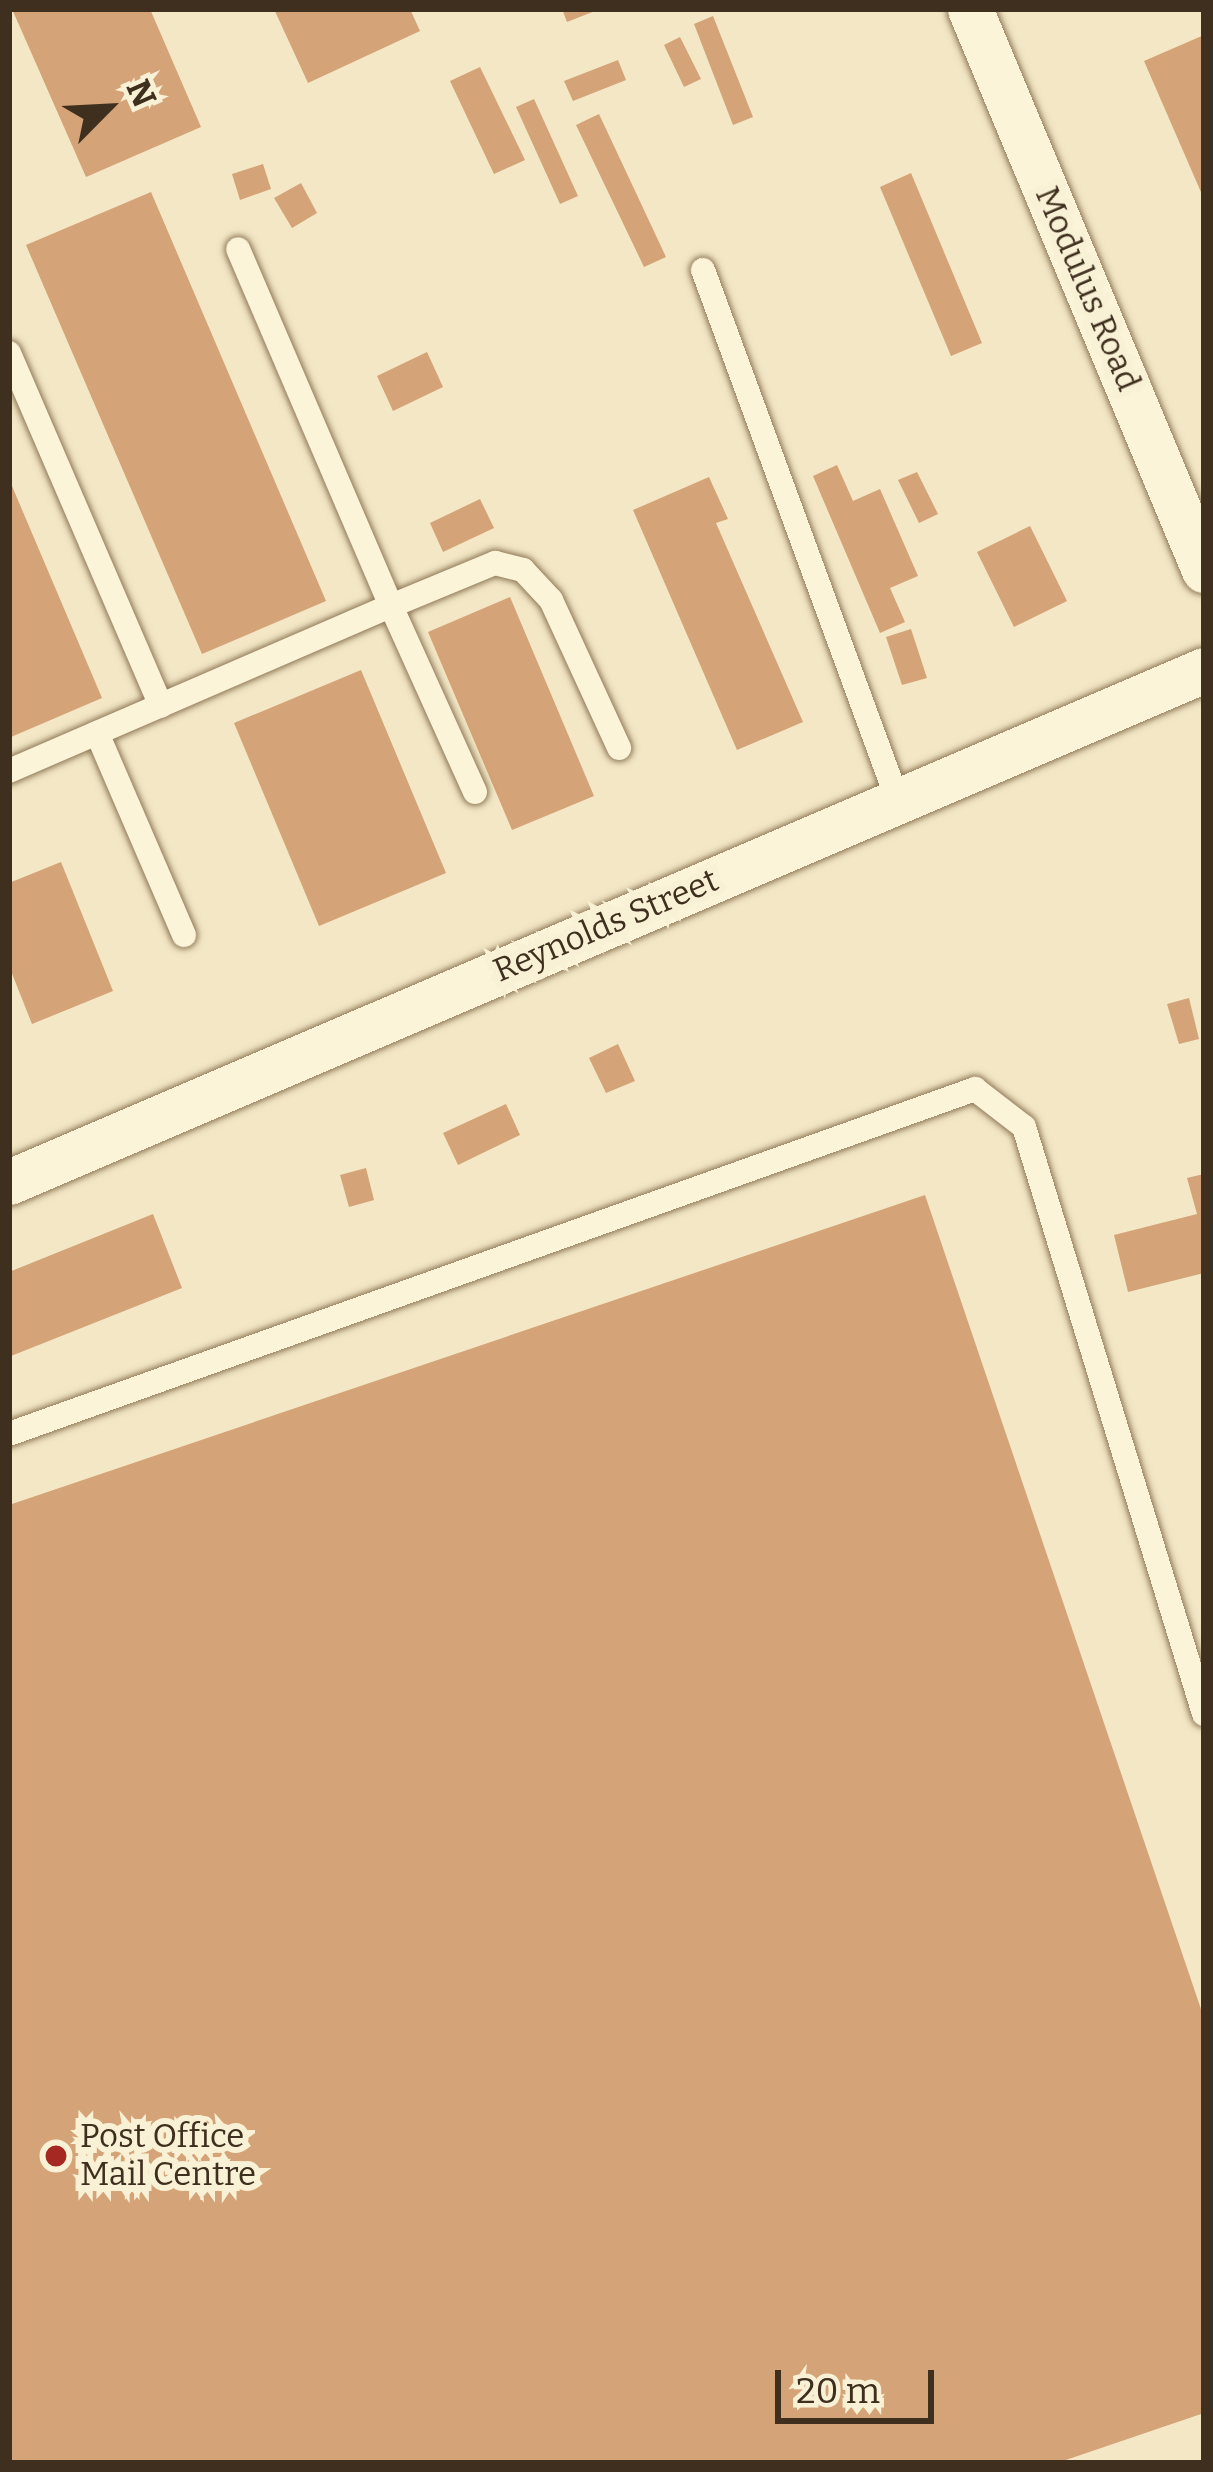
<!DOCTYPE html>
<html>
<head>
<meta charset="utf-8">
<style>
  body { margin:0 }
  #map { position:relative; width:1213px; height:2472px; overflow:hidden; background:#f3e7c5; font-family:Bitter,serif }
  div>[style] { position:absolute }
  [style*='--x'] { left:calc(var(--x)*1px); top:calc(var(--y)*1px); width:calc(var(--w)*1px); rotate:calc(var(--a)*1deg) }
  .building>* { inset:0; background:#d4a377 }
  .roads { filter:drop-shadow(0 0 3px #907958) drop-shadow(0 0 3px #907958) }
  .service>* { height:24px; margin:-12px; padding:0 12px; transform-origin:12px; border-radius:12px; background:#fcf4d9 }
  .minor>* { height:45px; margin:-22.5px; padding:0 22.5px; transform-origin:22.5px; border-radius:22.5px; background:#fcf4d9 }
  .dots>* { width:33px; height:33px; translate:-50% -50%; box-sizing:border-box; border:6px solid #f9f1d5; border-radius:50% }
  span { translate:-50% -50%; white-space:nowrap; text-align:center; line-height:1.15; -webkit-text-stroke:12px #f9f1d5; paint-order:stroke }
  .street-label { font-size:33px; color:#3f2f1e }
  .poi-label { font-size:33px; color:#3f2f1e }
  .left { translate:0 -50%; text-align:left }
  .frame { position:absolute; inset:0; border:12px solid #3f2f1e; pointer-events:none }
  .north { position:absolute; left:48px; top:48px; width:120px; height:120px; -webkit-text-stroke:9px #f9f1d5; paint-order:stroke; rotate:66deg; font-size:33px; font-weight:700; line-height:48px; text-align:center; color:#3f2f1e }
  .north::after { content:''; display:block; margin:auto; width:42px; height:54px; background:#3f2f1e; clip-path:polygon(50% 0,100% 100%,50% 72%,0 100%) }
  .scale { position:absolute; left:775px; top:2370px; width:159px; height:54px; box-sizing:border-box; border:6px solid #3f2f1e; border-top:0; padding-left:15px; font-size:36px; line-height:42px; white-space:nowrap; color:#3f2f1e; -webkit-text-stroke:9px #f9f1d5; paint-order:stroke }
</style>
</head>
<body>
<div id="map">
  <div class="building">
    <i style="clip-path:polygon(12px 9px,150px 9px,201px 127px,86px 177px)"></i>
    <i style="clip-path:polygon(274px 9px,410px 9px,420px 31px,308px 83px)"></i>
    <i style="clip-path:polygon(562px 9px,600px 9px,567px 22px)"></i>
    <i style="clip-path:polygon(713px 16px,753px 117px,733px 125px,694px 24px)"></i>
    <i style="clip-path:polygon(1204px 35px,1204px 199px,1144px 61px)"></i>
    <i style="clip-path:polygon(680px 37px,701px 79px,684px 87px,664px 45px)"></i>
    <i style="clip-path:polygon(618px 60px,626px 80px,573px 101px,564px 81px)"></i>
    <i style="clip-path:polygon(480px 67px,525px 160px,494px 174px,450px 81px)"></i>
    <i style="clip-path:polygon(534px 99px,578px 196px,560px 204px,516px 107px)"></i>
    <i style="clip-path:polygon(599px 114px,666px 257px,644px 267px,576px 125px)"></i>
    <i style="clip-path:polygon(263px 164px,271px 189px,240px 200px,232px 174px)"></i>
    <i style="clip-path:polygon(911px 173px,982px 343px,951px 356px,880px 187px)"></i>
    <i style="clip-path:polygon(301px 183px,317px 213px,292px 228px,274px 198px)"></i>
    <i style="clip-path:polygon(151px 192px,326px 601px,202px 654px,26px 245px)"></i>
    <i style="clip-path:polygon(427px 352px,443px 387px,393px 411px,377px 376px)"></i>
    <i style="clip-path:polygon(837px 465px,853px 501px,880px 489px,918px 576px,890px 588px,905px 622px,880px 633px,813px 476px)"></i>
    <i style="clip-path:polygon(917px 472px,938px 514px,919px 523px,898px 480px)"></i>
    <i style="clip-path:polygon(709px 477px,728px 519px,716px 523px,803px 722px,737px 750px,633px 510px)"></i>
    <i style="clip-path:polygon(9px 479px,102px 698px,11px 737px,9px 733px)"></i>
    <i style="clip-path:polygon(480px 499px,494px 528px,443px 552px,430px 523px)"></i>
    <i style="clip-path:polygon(1030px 526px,1067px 601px,1014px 627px,977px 552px)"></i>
    <i style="clip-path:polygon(510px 597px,594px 796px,512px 830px,428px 632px)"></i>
    <i style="clip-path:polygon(911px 629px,927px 678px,902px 685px,886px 637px)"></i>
    <i style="clip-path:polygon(361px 670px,446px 873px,319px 926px,234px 723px)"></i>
    <i style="clip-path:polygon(61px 862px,113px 991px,32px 1024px,9px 966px,9px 883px)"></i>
    <i style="clip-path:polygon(1189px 998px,1199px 1039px,1179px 1044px,1167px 1004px)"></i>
    <i style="clip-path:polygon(618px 1044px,635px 1081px,606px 1093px,589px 1058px)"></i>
    <i style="clip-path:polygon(506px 1104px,520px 1135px,458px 1165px,443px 1133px)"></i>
    <i style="clip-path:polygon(366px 1168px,374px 1200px,349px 1207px,340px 1175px)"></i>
    <i style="clip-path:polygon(1204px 1174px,1204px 1273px,1128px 1292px,1114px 1235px,1197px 1214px,1187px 1178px)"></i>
    <i style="clip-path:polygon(925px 1195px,1204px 2018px,1204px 2413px,1057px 2463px,9px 2463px,9px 1505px)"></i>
    <i style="clip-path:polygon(153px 1214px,182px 1288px,11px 1356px,9px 1272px)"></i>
  </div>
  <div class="roads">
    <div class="service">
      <i style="--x:703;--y:270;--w:566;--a:69.84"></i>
      <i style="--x:9;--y:353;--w:384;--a:66.7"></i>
      <i style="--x:97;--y:733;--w:220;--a:66.7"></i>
      <i style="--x:9;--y:771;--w:416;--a:-23.4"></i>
      <i style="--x:391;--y:606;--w:388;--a:-113.2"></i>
      <i style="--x:475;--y:792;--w:204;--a:-114.3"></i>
      <i style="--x:391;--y:606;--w:113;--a:-22.5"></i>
      <i style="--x:495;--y:563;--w:29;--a:14"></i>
      <i style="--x:523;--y:570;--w:41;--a:47"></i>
      <i style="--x:551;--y:600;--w:163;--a:65.3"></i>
      <i style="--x:9;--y:1434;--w:1026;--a:-19.65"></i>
      <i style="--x:975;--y:1089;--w:62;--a:37.8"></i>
      <i style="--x:1024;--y:1127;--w:614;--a:72.95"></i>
    </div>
    <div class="minor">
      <i style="--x:970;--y:9;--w:608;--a:67.36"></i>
      <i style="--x:9;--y:1182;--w:1300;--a:-23.19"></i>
    </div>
  </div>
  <div class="dots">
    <i style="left:56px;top:2156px;background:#a52822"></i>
  </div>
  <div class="street-label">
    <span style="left:1087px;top:289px;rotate:67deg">Modulus Road</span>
    <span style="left:606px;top:926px;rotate:-23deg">Reynolds Street</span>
  </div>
  <div class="poi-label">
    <span class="left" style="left:80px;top:2156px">Post Office<br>Mail Centre</span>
  </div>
  <div class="frame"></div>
  <div class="north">N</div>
  <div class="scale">20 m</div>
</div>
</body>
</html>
